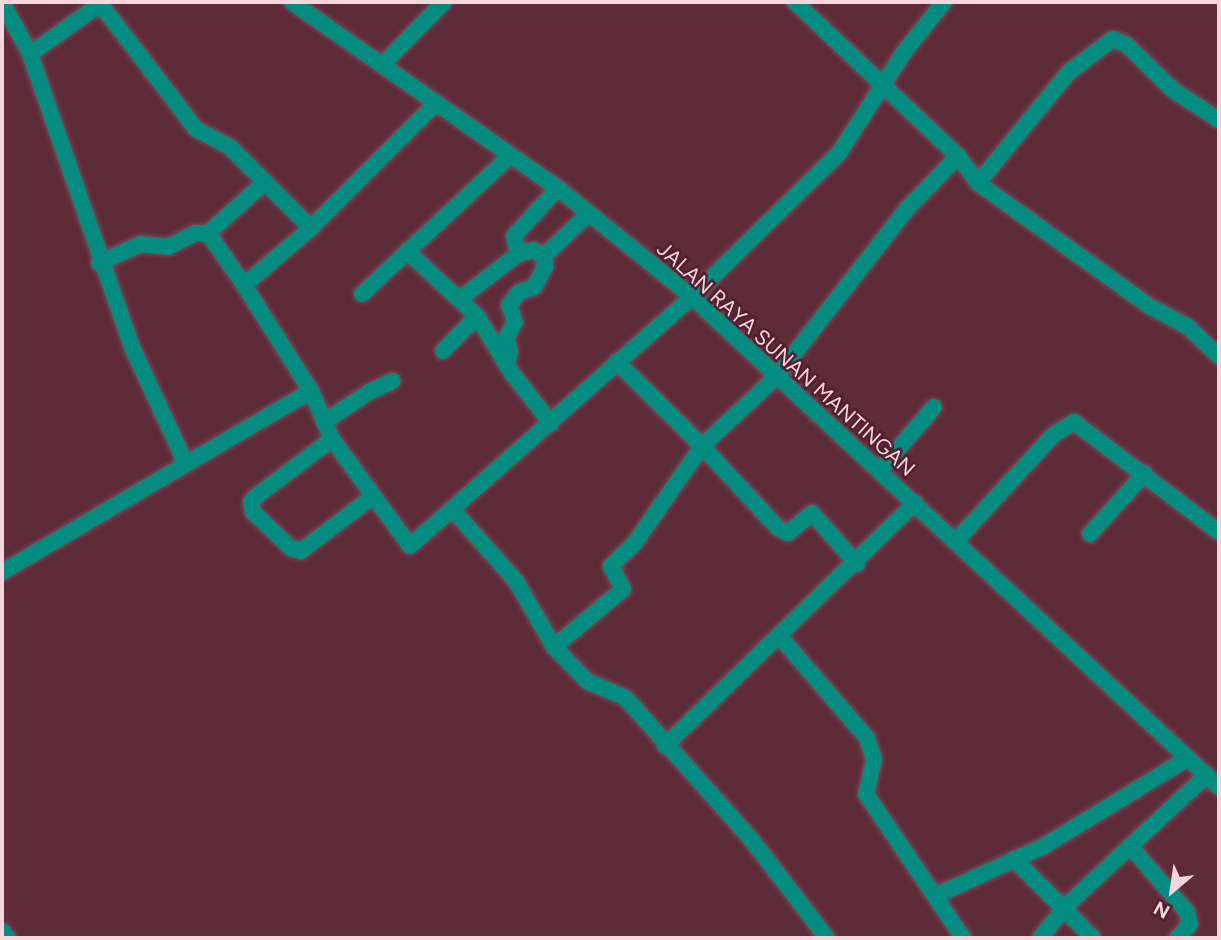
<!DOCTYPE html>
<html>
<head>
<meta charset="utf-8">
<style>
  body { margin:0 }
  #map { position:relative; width:1221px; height:940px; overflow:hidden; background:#5e2b39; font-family:Figtree,sans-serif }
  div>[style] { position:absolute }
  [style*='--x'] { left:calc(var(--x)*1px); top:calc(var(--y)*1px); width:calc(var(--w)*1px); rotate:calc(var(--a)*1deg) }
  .roads { filter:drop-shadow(0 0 2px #7a4a56) drop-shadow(0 0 2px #7a4a56) }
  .minor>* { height:16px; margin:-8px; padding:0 8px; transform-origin:8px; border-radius:8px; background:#058c80 }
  span { translate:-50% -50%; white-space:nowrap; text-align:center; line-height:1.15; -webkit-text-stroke:5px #52202f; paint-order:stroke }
  .street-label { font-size:21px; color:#f7d5dc }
  .frame { position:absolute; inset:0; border:4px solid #f7d5dc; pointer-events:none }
  .north { position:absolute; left:1137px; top:856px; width:70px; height:70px; -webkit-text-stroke:5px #52202f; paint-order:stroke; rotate:209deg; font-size:19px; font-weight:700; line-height:28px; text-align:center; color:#f7d5dc }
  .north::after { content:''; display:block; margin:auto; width:24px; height:32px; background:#f7d5dc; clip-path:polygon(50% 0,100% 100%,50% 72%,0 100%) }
</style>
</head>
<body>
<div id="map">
  <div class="roads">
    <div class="minor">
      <i style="--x:292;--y:2;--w:325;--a:35"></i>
      <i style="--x:558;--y:188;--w:173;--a:39.1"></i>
      <i style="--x:692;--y:297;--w:720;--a:42.92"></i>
      <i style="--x:795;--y:2;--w:224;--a:43.4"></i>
      <i style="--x:958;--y:156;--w:34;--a:53"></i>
      <i style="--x:978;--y:183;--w:211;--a:35.7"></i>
      <i style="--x:1149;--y:306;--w:43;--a:27.8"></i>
      <i style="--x:1187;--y:326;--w:44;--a:43.2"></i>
      <i style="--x:30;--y:54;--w:81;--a:-35.5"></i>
      <i style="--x:96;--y:7;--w:9;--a:18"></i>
      <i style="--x:105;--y:10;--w:150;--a:52.6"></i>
      <i style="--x:196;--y:129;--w:40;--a:28"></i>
      <i style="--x:231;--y:148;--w:113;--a:45"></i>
      <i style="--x:311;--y:228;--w:177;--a:-45"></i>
      <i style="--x:383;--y:64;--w:87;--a:-45.5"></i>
      <i style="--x:978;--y:183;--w:144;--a:-50.7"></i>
      <i style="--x:1069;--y:72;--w:55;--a:-36.9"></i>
      <i style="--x:1113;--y:39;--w:15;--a:23"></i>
      <i style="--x:1127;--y:45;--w:64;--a:44.4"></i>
      <i style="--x:1173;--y:90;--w:55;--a:33.1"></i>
      <i style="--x:311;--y:228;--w:88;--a:139.6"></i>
      <i style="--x:244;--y:285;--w:125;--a:57.7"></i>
      <i style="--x:311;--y:391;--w:52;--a:66.4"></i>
      <i style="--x:332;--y:439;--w:132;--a:53.9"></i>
      <i style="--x:410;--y:546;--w:56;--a:-41.4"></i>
      <i style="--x:208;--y:233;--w:63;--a:55.3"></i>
      <i style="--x:407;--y:251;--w:96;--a:42.9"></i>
      <i style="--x:477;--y:316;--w:66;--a:58.7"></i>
      <i style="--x:511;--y:372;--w:65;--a:51.9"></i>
      <i style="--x:518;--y:254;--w:18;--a:-103"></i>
      <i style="--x:514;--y:236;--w:65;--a:-47.5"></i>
      <i style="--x:99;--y:263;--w:46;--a:-24.3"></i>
      <i style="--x:141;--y:244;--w:27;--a:6"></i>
      <i style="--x:168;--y:247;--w:31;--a:-27"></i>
      <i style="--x:196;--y:233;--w:12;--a:0"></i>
      <i style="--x:208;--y:233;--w:76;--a:-41.8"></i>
      <i style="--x:362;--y:294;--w:202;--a:-43"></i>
      <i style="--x:461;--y:298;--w:72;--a:-37.7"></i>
      <i style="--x:518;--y:254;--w:16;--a:-15"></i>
      <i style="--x:533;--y:250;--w:13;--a:29"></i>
      <i style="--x:544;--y:256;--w:62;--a:-43.7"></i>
      <i style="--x:443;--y:351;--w:49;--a:-45.8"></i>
      <i style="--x:507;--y:366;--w:16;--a:-79"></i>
      <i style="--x:510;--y:350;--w:13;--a:-108"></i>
      <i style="--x:506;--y:338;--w:18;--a:-61"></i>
      <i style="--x:515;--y:322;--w:18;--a:-109"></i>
      <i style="--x:509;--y:305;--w:16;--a:-52"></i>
      <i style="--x:519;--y:292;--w:16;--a:-18"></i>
      <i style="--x:534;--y:287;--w:23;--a:-61"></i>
      <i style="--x:545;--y:267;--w:11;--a:-95"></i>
      <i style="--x:324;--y:422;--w:54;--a:-33.7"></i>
      <i style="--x:369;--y:392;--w:26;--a:-25"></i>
      <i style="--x:332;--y:439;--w:96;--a:143"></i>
      <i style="--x:255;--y:497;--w:6;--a:129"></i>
      <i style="--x:251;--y:502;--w:10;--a:79"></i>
      <i style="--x:253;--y:512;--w:52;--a:43.5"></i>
      <i style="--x:291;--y:548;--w:10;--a:17"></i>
      <i style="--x:301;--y:551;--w:89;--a:-37.3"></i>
      <i style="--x:186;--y:464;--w:145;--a:-30.3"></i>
      <i style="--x:880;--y:470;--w:83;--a:-49.4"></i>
      <i style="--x:1090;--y:534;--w:82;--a:-48"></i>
      <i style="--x:956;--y:541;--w:144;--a:-47.5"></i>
      <i style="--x:1053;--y:435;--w:25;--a:-32"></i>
      <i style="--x:1074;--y:422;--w:182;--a:37.2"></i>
      <i style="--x:857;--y:564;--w:68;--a:-131.4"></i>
      <i style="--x:812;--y:513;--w:31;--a:140"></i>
      <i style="--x:788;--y:533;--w:11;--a:-153"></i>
      <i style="--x:778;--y:528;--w:112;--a:-132.8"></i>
      <i style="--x:702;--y:446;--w:101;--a:-43"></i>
      <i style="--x:776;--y:377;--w:213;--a:-52.1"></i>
      <i style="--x:907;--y:209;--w:74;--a:-46.1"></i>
      <i style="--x:2;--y:572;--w:213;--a:-30.4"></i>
      <i style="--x:186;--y:464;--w:129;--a:-114.8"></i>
      <i style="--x:132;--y:347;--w:310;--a:-109.2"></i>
      <i style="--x:30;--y:54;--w:59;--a:-118.3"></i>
      <i style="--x:781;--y:638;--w:132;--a:49.3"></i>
      <i style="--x:867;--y:738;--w:23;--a:72"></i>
      <i style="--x:874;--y:760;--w:35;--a:103"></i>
      <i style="--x:866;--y:794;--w:174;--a:56"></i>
      <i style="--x:554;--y:647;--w:90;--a:-40"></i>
      <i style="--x:623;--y:589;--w:26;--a:-118"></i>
      <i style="--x:611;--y:566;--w:32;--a:-44"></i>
      <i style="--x:634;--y:544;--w:119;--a:-55.2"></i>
      <i style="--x:702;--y:446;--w:120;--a:-135.3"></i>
      <i style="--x:665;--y:746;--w:349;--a:-44.2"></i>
      <i style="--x:1130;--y:846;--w:87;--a:49.2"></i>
      <i style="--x:1187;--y:912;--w:12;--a:76"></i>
      <i style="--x:1190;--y:924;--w:19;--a:133"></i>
      <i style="--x:1014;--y:859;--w:112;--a:45"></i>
      <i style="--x:935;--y:896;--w:120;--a:-24.6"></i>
      <i style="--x:1044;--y:846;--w:169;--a:-31.4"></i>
      <i style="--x:2;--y:931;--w:9;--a:49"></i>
      <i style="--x:827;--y:938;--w:125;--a:-127.5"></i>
      <i style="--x:751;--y:839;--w:176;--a:-131.6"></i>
      <i style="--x:634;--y:707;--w:14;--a:-135"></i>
      <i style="--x:624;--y:697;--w:40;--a:-156.6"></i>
      <i style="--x:587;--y:681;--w:47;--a:-134.1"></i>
      <i style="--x:554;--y:647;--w:76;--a:-119.9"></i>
      <i style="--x:516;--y:581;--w:96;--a:-131.6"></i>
      <i style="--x:452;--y:509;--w:320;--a:-41.5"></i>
      <i style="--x:692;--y:297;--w:206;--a:-44.4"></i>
      <i style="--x:839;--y:153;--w:120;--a:-57.2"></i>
      <i style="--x:904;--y:52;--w:64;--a:-51.3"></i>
      <i style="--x:1040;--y:938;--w:43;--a:-50.7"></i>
      <i style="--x:1067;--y:905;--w:191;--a:-42.9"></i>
    </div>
  </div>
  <div class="street-label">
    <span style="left:786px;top:359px;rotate:42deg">JALAN RAYA SUNAN MANTINGAN</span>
  </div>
  <div class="frame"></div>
  <div class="north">N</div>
</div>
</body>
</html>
